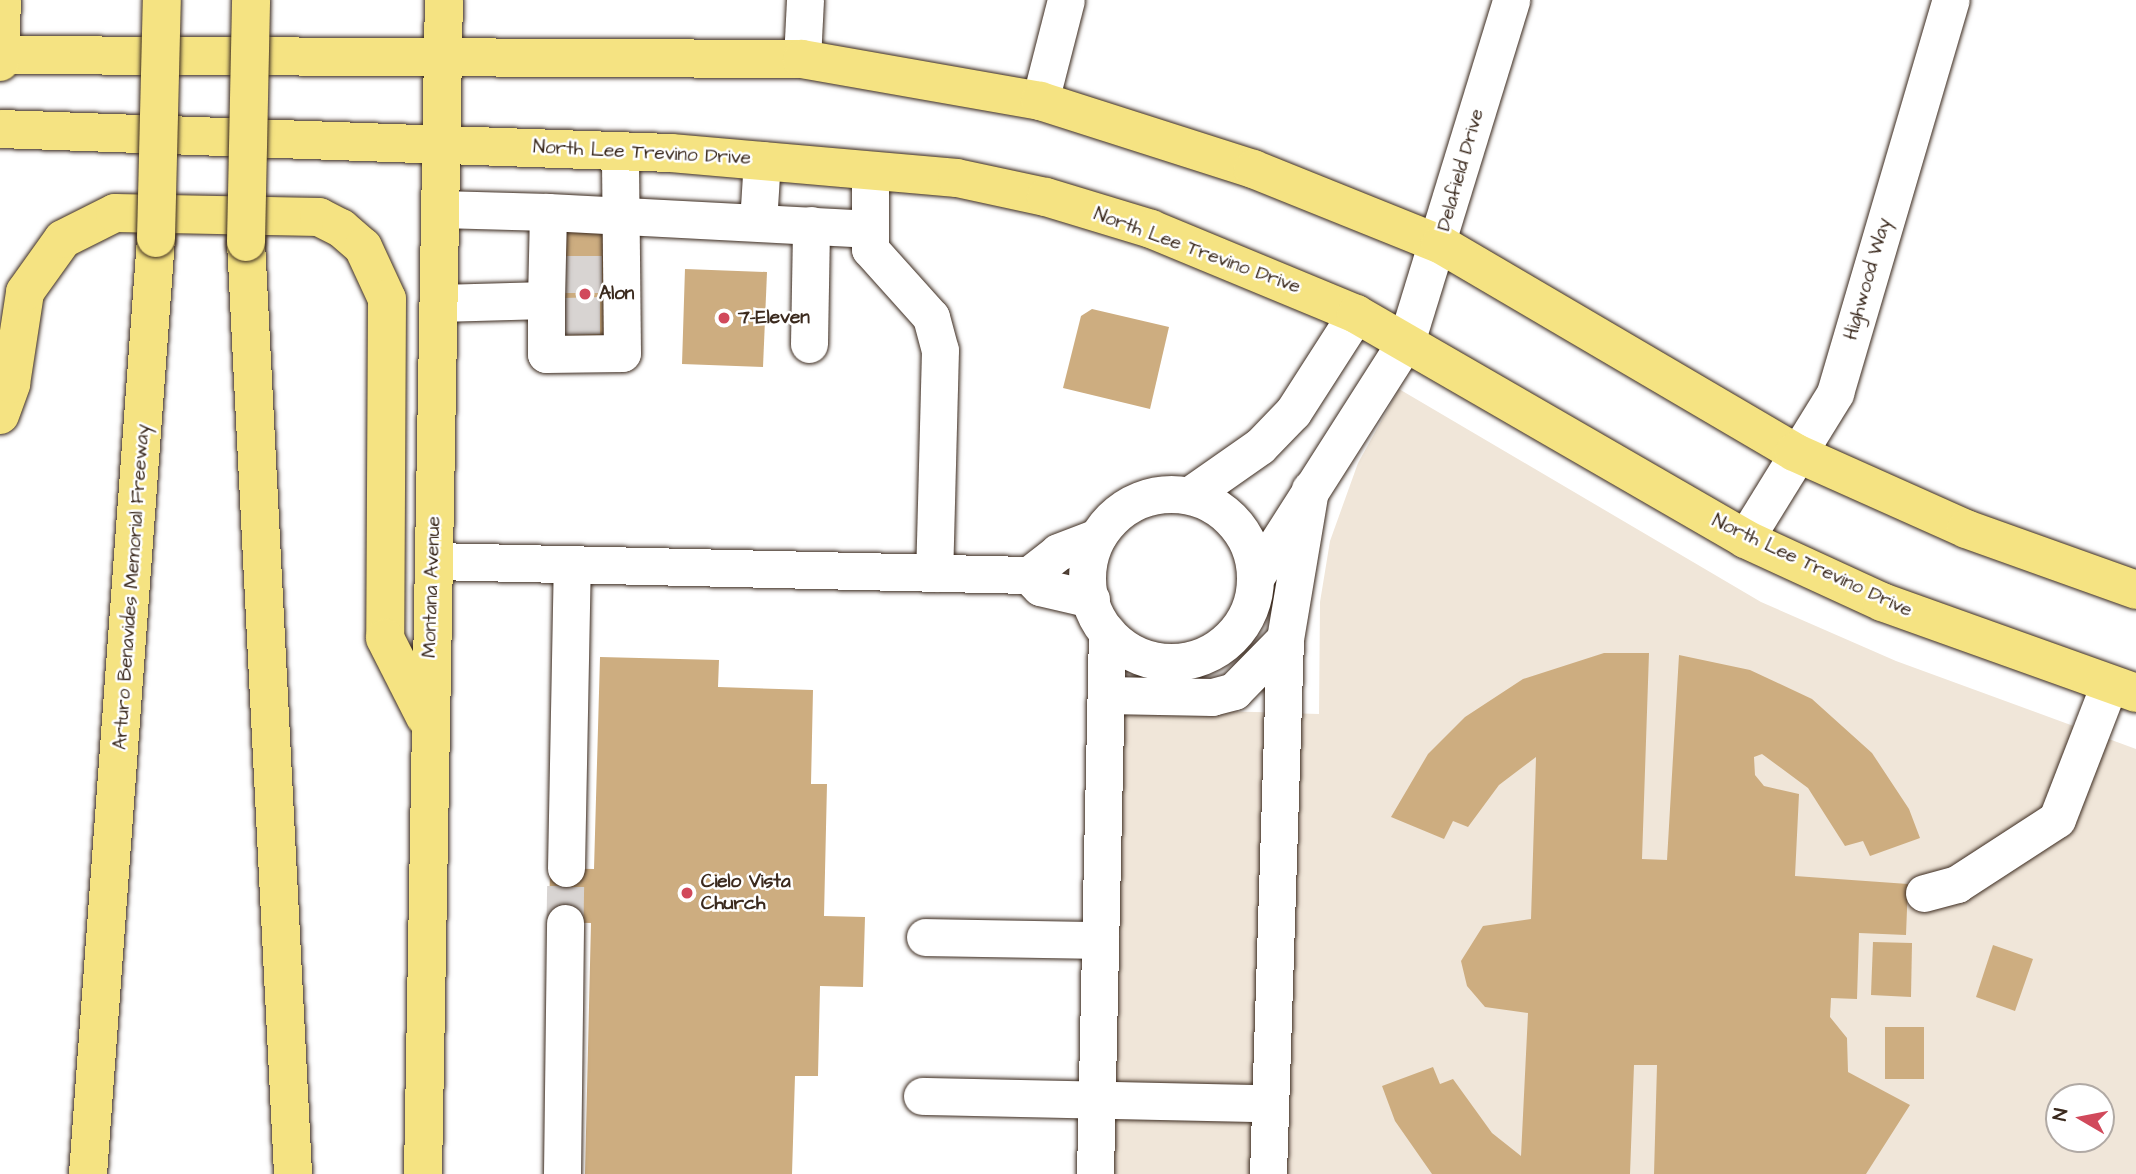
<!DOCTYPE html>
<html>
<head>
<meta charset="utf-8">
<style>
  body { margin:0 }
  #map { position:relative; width:2136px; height:1174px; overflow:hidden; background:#fff; font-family:"Architects Daughter",sans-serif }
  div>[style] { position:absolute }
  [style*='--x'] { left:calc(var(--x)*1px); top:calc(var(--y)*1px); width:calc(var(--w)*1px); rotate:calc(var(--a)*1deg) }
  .built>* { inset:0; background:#f0e6d9 }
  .building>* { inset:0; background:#cdad80 }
  .minor-tunnel>* { height:37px; margin-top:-18.5px; transform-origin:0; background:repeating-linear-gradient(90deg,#d8d4d2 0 37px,transparent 0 55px) }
  .roads { filter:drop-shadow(0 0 2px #3b2a1e) drop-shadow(0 0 2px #3b2a1e) }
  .minor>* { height:37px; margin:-18.5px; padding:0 18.5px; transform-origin:18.5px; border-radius:18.5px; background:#fff }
  .minor>.ring { margin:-18.5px; padding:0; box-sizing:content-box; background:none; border:37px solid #fff; border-radius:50% }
  .major>* { height:38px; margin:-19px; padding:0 19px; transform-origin:19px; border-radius:19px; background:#f5e382 }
  .highway>* { height:38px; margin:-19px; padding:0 19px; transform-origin:19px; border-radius:19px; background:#f5e382 }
  .bridges { filter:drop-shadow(0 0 2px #3b2a1e) drop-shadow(0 0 2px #3b2a1e) }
  .highway-bridge>* { height:38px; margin:-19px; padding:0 19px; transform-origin:19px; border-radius:19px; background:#f5e382 }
  .dots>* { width:19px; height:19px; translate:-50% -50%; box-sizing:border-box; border:4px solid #fff; border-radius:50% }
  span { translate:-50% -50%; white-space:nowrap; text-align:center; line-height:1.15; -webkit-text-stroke:5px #fff; paint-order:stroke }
  .street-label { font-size:19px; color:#3b2a1e }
  .poi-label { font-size:19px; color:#3b2a1e; font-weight:700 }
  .left { translate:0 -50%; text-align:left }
  .north { position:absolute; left:2045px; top:1083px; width:70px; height:70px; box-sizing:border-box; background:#fff; border:2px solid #b1aaa5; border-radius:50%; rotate:280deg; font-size:19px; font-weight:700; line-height:28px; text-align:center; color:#3b2a1e }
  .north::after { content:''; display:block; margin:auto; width:24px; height:32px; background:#d1495b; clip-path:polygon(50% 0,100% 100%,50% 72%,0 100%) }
</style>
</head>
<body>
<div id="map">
  <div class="built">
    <i style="clip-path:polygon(evenodd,1399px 389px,1761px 602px,1896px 661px,2136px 749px,2136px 1174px,1104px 1174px,1117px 708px,1319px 714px,1320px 602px,1330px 541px,1358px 463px,1399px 389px,2059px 1097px,2101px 1097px,2101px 1139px,2059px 1139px,2059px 1097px)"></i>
  </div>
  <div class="building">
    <i style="clip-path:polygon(567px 230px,609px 232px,604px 342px,562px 340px)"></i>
    <i style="clip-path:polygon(685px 269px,767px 272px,763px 367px,682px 364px)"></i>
    <i style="clip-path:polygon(1092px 309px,1169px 327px,1150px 409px,1063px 388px,1081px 316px)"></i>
    <i style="clip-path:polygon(1604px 653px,1649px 653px,1642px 859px,1667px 860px,1679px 655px,1750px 670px,1812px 699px,1872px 753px,1909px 809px,1920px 838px,1870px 856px,1863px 841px,1845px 846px,1808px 788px,1762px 754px,1754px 757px,1755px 775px,1764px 786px,1799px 794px,1795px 876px,1908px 884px,1906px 935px,1859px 933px,1857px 999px,1831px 998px,1830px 1017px,1847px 1038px,1848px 1072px,1910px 1105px,1866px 1174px,1654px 1174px,1657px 1065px,1634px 1065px,1630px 1174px,1432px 1174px,1395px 1121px,1382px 1086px,1433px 1067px,1440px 1084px,1453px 1079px,1492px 1133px,1521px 1156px,1528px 1013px,1485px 1007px,1467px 986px,1461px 961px,1483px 926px,1531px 919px,1536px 757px,1499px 785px,1468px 827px,1453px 821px,1444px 839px,1391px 817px,1428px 754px,1465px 717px,1523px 679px)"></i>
    <i style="clip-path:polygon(600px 657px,719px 660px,718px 687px,813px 690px,811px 784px,827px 784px,824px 916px,865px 917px,863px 987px,820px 986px,818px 1076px,795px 1076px,792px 1174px,585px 1174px,591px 923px,549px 922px,550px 868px,594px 869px)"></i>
    <i style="clip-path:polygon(1873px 942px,1912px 943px,1911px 997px,1871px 995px)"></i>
    <i style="clip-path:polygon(1993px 945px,2033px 959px,2015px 1011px,1976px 997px)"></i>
    <i style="clip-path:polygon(1885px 1027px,1924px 1027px,1924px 1079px,1885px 1079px)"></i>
  </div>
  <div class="minor-tunnel">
    <i style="--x:565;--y:274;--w:42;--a:0"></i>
    <i style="--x:563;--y:316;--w:42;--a:-1.4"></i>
    <i style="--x:565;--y:923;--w:55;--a:-89"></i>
  </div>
  <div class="roads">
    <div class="minor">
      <i style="--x:802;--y:59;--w:59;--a:-87.1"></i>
      <i style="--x:1040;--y:101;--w:104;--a:-75.6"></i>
      <i style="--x:870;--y:170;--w:79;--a:90"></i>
      <i style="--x:870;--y:249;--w:91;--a:48.1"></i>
      <i style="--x:931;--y:317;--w:34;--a:75"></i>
      <i style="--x:940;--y:350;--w:223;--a:91.5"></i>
      <i style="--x:440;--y:209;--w:108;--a:1.6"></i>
      <i style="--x:758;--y:222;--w:62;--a:-86.3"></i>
      <i style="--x:546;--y:300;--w:88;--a:-88.7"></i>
      <i style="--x:548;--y:212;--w:320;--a:3"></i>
      <i style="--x:439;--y:303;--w:107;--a:-1.6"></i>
      <i style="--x:546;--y:300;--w:54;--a:90"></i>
      <i style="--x:546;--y:354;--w:76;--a:-0.8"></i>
      <i style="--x:622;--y:353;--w:202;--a:-90.6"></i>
      <i style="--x:809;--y:344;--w:119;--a:-89"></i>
      <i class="ring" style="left:1087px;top:494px;width:131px;height:131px"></i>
      <i style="--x:1190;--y:495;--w:85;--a:-35"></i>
      <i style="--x:1260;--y:446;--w:47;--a:-45.9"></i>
      <i style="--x:1293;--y:412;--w:117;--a:-57.3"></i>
      <i style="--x:1745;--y:539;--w:172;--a:-58.3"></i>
      <i style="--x:1835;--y:393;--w:410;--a:-73.6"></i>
      <i style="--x:434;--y:561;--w:595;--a:1.35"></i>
      <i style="--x:1255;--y:578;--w:283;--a:-57.5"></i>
      <i style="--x:1407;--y:339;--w:355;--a:-72.9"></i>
      <i style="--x:1091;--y:599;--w:52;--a:-166.8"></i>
      <i style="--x:1040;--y:587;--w:16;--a:-133"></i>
      <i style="--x:1029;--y:575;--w:37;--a:-38"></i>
      <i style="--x:1058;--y:552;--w:42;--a:-21"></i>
      <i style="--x:1106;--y:695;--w:106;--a:1.1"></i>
      <i style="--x:1212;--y:697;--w:23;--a:-15"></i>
      <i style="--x:1234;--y:691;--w:73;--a:-45.6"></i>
      <i style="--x:566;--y:868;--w:304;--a:-88.9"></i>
      <i style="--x:1924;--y:893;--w:34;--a:-15"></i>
      <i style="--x:1957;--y:884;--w:119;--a:-33"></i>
      <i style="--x:2057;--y:819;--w:144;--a:-68.8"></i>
      <i style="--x:925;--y:937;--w:175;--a:1"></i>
      <i style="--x:922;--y:1096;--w:348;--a:1.2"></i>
      <i style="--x:562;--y:1174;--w:251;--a:-89.3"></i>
      <i style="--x:1095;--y:1174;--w:542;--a:-88.73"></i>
      <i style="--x:1268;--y:1174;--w:535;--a:-88.18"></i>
      <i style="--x:1285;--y:639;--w:152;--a:-80.5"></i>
    </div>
    <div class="major">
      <i style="--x:1;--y:55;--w:801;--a:0.29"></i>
      <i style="--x:802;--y:59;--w:242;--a:10"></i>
      <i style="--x:1040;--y:101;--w:224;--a:17.7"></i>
      <i style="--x:1253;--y:169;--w:201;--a:21.9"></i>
      <i style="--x:1440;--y:244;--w:411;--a:30.4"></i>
      <i style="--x:1794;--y:452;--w:188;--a:24.1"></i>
      <i style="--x:1966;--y:529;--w:181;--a:19.7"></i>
      <i style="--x:0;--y:62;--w:62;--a:-88.2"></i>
      <i style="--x:0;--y:129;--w:671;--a:2.05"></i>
      <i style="--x:671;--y:153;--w:287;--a:5"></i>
      <i style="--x:957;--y:178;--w:91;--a:12.1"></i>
      <i style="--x:1046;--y:197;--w:110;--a:16.9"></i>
      <i style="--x:1151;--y:229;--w:222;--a:22.5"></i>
      <i style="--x:1356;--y:314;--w:449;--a:30"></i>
      <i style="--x:1745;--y:539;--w:151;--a:24.7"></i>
      <i style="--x:1882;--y:602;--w:270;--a:19.7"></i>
      <i style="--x:0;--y:415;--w:33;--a:-70"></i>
      <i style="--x:11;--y:384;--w:93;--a:-81.3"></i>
      <i style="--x:25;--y:292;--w:65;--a:-54.4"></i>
      <i style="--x:63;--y:239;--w:58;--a:-26.6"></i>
      <i style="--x:115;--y:213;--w:204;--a:1.1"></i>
      <i style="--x:319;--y:217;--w:25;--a:27"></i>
      <i style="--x:341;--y:228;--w:29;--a:41"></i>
      <i style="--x:363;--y:247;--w:57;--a:65.2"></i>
      <i style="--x:387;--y:299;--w:339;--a:90.3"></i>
      <i style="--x:385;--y:638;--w:89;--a:63.1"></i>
      <i style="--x:423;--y:1174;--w:1174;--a:-88.98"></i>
    </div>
    <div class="highway">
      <i style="--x:246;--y:242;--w:933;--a:87.11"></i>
      <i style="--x:88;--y:1174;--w:938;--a:-85.84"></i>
    </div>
  </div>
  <div class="bridges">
    <div class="highway-bridge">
      <i style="--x:156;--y:238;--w:238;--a:-88.6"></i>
      <i style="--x:246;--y:242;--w:242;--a:-88.8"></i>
    </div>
  </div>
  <div class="dots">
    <i style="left:585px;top:294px;background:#d1495b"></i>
    <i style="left:724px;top:318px;background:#d1495b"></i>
    <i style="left:687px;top:893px;background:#d1495b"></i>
  </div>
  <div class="street-label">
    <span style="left:642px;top:153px;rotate:3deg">North Lee Trevino Drive</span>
    <span style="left:1461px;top:170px;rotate:-74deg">Delafield Drive</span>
    <span style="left:1197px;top:251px;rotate:20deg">North Lee Trevino Drive</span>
    <span style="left:1868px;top:279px;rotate:-74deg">Highwood Way</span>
    <span style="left:1812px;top:566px;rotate:25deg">North Lee Trevino Drive</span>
    <span style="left:132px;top:587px;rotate:-86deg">Arturo Benavides Memorial Freeway</span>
    <span style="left:432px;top:587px;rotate:-88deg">Montana Avenue</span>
  </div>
  <div class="poi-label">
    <span class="left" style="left:599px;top:294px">Alon</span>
    <span class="left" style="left:738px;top:318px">7-Eleven</span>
    <span class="left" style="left:701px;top:893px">Cielo Vista<br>Church</span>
  </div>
  <div class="north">N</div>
</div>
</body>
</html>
